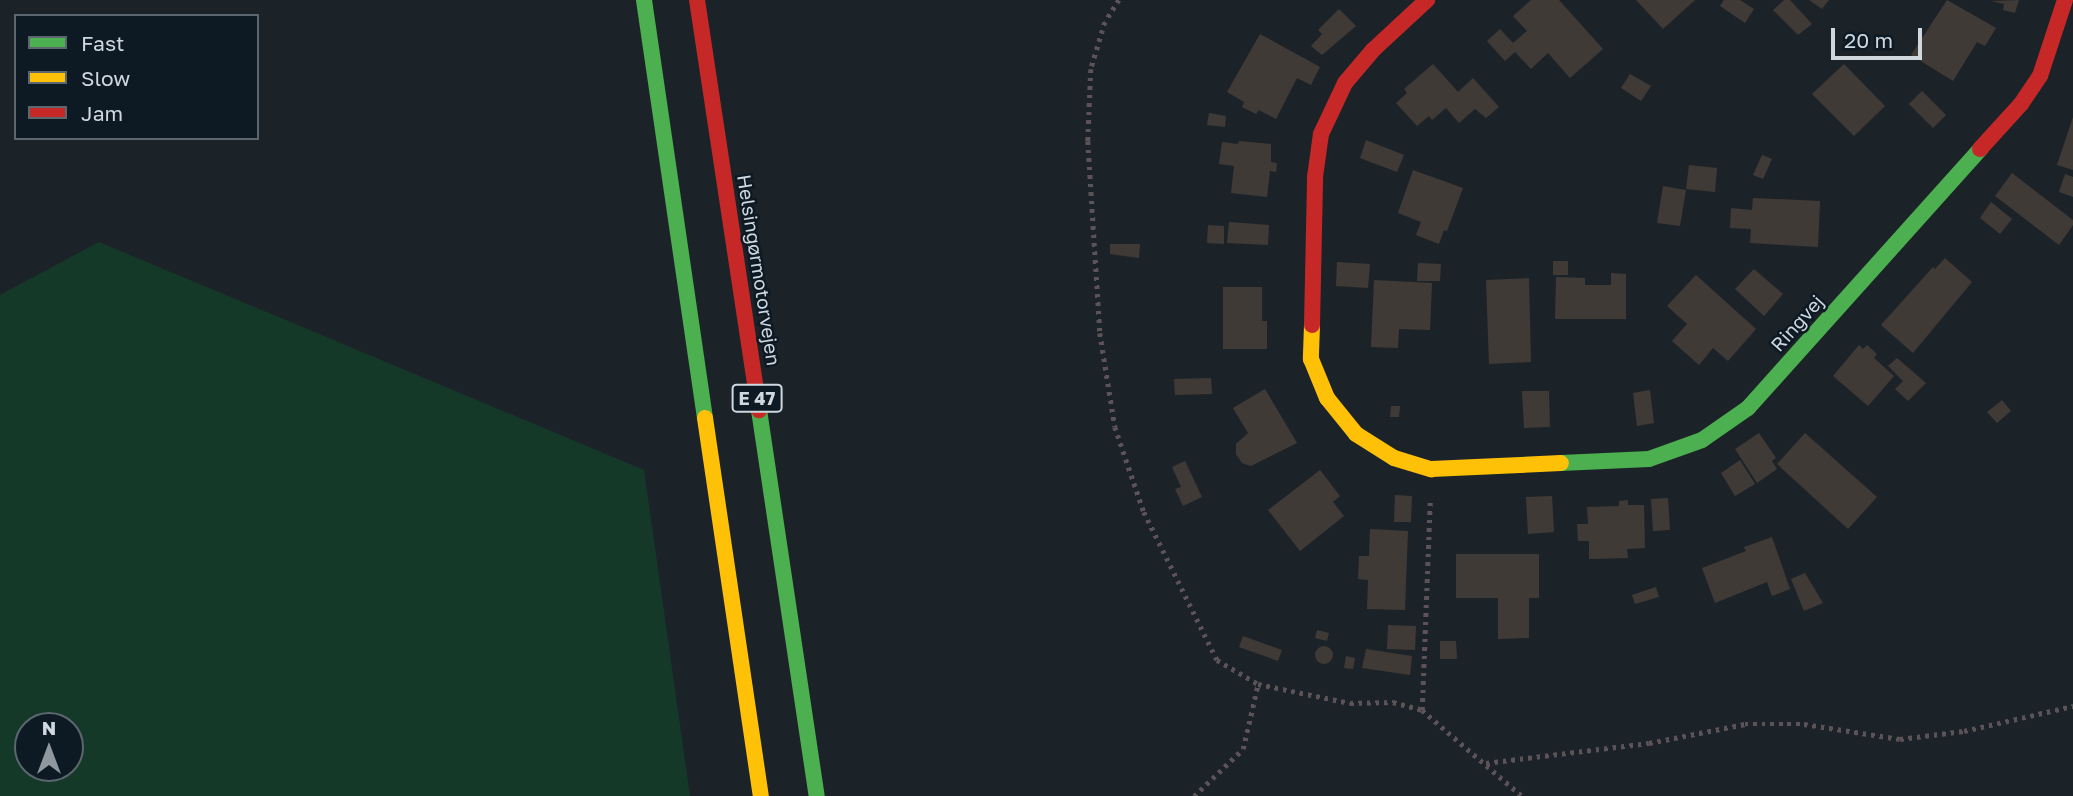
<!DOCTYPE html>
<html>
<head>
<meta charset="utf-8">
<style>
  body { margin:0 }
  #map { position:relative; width:2073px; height:796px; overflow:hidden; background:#1c2328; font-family:"Golos Text",sans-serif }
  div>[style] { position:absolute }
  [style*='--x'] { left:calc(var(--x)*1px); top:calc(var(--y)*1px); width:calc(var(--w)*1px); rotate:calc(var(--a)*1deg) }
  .green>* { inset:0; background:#153929 }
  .building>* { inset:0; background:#403a37 }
  .round { border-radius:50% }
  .path>* { height:4.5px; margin-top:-2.25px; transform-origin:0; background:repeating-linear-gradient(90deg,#5b5358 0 3.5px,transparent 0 8.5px) }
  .fast>* { height:16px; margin:-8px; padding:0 8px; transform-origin:8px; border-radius:8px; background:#4caf50 }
  .slow>* { height:16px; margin:-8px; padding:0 8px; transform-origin:8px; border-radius:8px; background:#ffc107 }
  .jam>* { height:16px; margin:-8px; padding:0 8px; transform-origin:8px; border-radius:8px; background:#c62828 }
  span { translate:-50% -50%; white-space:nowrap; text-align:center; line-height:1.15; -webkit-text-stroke:5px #0d1a24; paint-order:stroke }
  .shield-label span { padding:2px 5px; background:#0d1a24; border:2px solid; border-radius:5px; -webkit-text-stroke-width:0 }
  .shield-label { font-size:18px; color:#cfd7df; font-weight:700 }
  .street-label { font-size:19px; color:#cfd7df }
  .legend { position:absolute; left:14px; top:14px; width:245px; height:126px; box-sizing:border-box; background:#0d1a24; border:2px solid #5b666f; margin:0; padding:9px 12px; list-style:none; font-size:21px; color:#cfd7df }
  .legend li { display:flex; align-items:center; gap:14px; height:35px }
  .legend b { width:35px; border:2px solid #5b666f }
  .north { position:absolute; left:14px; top:712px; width:70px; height:70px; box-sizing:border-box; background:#0d1a24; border:2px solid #5b666f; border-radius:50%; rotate:0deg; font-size:19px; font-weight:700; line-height:28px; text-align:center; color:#cfd7df }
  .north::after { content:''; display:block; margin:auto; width:24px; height:32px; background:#90989f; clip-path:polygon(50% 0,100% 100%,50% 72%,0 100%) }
  .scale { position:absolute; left:1831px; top:28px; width:91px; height:32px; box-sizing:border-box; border:4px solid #cfd7df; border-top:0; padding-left:9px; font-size:21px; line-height:24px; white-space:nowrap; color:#cfd7df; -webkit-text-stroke:5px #0d1a24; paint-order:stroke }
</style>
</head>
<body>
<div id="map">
  <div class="green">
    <i style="clip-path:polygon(evenodd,99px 242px,644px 470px,690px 796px,0 796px,0 295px,99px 242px,28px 726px,70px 726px,70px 768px,28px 768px,28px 726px)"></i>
  </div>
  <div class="building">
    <i style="clip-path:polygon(1531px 0,1559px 0,1603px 49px,1570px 78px,1548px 53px,1531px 69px,1515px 52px,1505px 61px,1487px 41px,1500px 29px,1513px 43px,1527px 31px,1513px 16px)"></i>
    <i style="clip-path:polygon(1636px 0,1695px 0,1663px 29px)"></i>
    <i style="clip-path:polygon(1724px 0,1740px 0,1754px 9px,1745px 23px,1720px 6px)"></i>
    <i style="clip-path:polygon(1784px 0,1790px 0,1812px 24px,1798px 35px,1773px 10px)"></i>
    <i style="clip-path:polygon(1809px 0,1829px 0,1822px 9px)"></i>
    <i style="clip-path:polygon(1947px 0,1996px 28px,1985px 46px,1977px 42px,1953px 81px,1911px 55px)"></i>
    <i style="clip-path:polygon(2019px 0,2015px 13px,2003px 10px,2004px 4px,1991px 1px)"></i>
    <i style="clip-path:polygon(1339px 9px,1356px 26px,1322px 55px,1311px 46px,1322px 34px,1318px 30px)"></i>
    <i style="clip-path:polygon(1260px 34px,1320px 67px,1311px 85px,1297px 78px,1276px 119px,1259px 110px,1256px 114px,1242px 107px,1244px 102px,1227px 92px)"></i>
    <i style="clip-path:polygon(1433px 64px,1458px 92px,1473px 78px,1499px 107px,1486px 118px,1475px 109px,1459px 123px,1446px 108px,1432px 120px,1429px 116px,1417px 126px,1396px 103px,1407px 93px,1404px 89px)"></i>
    <i style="clip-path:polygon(1844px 64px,1885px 106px,1854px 136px,1812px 94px)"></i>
    <i style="clip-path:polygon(1630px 74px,1651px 86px,1641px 101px,1621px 88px)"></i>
    <i style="clip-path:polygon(1922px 91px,1946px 115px,1933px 128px,1909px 104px)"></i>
    <i style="clip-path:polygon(1209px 113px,1226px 116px,1225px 127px,1207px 125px)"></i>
    <i style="clip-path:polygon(2073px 117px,2073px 170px,2057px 165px)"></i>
    <i style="clip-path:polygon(1366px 140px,1404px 155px,1397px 172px,1360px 158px)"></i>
    <i style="clip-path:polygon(1239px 141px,1271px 144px,1271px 162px,1277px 163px,1276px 172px,1270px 171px,1267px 197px,1231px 193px,1234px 166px,1219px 164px,1222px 142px,1238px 144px)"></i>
    <i style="clip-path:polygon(1762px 155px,1772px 159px,1763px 179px,1753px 175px)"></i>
    <i style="clip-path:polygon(1689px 165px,1717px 168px,1715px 192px,1686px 189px)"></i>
    <i style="clip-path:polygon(1413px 170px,1463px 188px,1447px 231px,1444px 230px,1439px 244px,1416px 235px,1421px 222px,1398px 213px)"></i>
    <i style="clip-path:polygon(2012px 173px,2073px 220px,2073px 225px,2059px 245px,1995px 196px)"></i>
    <i style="clip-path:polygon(2065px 174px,2073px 177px,2073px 197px,2059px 192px)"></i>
    <i style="clip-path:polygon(1663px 186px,1686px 190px,1680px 226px,1657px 223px)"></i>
    <i style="clip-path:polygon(1753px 198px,1820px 201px,1818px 247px,1750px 243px,1751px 229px,1730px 228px,1731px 208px,1752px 210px)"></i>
    <i style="clip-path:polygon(1991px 202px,2012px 219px,2000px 234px,1980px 218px)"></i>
    <i style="clip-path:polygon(1229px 222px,1269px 225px,1268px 245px,1227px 243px)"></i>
    <i style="clip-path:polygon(1208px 225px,1224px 226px,1224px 244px,1207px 243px)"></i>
    <i style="clip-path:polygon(1110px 244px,1140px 244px,1139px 258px,1110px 254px)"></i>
    <i style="clip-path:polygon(1945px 258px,1972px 282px,1913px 353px,1881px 325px,1933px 267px,1935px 269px)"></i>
    <i style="clip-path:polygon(1553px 261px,1568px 261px,1568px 275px,1553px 275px)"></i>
    <i style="clip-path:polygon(1337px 262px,1370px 264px,1368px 288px,1336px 286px)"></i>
    <i style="clip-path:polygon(1418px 263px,1441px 264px,1440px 281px,1417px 281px)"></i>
    <i style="clip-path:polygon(1754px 269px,1783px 294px,1764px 316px,1735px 289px)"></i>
    <i style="clip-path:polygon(1611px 273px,1626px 274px,1626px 319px,1555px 319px,1556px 277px,1585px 278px,1585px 285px,1611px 285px)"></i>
    <i style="clip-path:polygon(1696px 275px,1756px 329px,1728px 361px,1713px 348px,1699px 365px,1672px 341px,1687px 324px,1667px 306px)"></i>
    <i style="clip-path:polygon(1529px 278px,1531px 362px,1489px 364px,1486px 280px)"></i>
    <i style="clip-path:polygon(1374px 280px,1432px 283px,1430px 330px,1399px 329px,1398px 348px,1371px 347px)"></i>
    <i style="clip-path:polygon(1223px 287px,1262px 287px,1262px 321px,1267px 321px,1267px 349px,1223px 349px)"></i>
    <i style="clip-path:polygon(1859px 345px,1863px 349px,1867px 345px,1877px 354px,1874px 358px,1894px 376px,1868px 406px,1833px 376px)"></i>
    <i style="clip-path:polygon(1897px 358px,1926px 383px,1908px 401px,1895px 389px,1903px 381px,1888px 366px)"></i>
    <i style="clip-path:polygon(1211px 378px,1212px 394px,1175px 395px,1174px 379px)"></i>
    <i style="clip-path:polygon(1265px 389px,1297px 443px,1251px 466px,1242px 463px,1236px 454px,1236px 444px,1248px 433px,1233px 408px)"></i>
    <i style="clip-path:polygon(1650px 390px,1654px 423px,1637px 426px,1633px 393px)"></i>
    <i style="clip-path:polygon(1522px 391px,1549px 391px,1550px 427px,1524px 428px)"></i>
    <i style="clip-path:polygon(2002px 400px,2011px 411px,1997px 423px,1987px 412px)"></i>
    <i style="clip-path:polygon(1391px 406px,1400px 406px,1399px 417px,1390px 417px)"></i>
    <i style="clip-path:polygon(1759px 433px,1776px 458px,1772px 461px,1777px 469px,1757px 483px,1735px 449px)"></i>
    <i style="clip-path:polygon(1805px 433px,1877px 497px,1848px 529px,1777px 464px)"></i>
    <i style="clip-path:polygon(1740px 460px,1755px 484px,1735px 496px,1721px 473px)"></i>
    <i style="clip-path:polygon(1185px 461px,1202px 497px,1183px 506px,1175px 489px,1181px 487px,1172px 467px)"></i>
    <i style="clip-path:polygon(1320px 470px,1340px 496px,1333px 502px,1344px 516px,1300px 551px,1268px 510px)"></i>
    <i style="clip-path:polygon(1395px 495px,1412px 496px,1411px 522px,1394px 522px)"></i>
    <i style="clip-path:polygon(1552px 496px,1554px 532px,1528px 534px,1526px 497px)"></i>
    <i style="clip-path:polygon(1668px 498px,1670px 530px,1653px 531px,1651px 499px)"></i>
    <i style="clip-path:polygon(1628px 500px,1628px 505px,1644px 505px,1645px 548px,1627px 549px,1628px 558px,1589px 559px,1589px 541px,1578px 541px,1577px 524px,1588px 524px,1587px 507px,1619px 506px,1619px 501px)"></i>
    <i style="clip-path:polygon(1370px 529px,1408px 531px,1405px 610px,1367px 609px,1368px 580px,1358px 579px,1359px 556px,1369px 556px)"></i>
    <i style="clip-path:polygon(1772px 537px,1790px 589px,1772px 596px,1767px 582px,1715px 603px,1702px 568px,1746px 551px,1744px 547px)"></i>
    <i style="clip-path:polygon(1456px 554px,1539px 554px,1539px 598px,1529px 598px,1529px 638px,1498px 639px,1498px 598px,1456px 598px)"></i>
    <i style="clip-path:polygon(1805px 573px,1823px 603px,1804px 611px,1791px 579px)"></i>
    <i style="clip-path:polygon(1656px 587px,1659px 597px,1635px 604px,1632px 595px)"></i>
    <i style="clip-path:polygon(1388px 625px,1416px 626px,1415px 650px,1387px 649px)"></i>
    <i style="clip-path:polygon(1317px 630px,1329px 633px,1327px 641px,1315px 638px)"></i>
    <i style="clip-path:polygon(1243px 636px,1282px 650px,1278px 661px,1239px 647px)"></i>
    <i style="clip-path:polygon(1440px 641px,1456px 641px,1457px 659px,1440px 659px)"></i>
    <i class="round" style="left:1315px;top:646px;width:18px;height:18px"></i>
    <i style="clip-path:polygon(1366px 649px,1412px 656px,1410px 675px,1362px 668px)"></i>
    <i style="clip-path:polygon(1346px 656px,1355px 658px,1353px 669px,1344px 668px)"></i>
  </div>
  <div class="path">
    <i style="--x:1119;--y:0;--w:26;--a:122"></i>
    <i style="--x:1105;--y:22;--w:49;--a:106.6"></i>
    <i style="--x:1091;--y:69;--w:72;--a:92.4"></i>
    <i style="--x:1088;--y:141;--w:192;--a:86.4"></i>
    <i style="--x:1100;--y:333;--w:95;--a:80.9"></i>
    <i style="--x:1115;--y:427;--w:90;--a:71.2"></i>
    <i style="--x:1144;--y:512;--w:165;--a:63.7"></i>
    <i style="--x:1217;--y:660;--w:48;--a:30.3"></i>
    <i style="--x:1258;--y:684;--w:94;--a:11.7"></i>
    <i style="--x:1350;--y:703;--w:43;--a:-1.3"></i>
    <i style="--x:1393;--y:702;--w:30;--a:15"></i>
    <i style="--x:1422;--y:710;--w:132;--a:40.7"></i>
    <i style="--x:1422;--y:710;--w:208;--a:-87.8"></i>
    <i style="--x:1486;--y:763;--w:164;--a:-7"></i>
    <i style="--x:1649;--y:743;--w:98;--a:-11.2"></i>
    <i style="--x:1745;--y:724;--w:59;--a:0"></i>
    <i style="--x:1804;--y:724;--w:97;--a:8.9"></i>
    <i style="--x:1900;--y:739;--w:64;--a:-7.1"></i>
    <i style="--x:1964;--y:731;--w:112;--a:-12.9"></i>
    <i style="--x:1194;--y:796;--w:68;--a:-43.8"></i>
    <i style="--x:1243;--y:749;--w:67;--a:-77"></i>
  </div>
  <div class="fast">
    <i style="--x:644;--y:0;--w:422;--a:81.7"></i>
    <i style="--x:759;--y:410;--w:390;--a:81.5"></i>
    <i style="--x:1561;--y:463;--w:88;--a:-2.6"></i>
    <i style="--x:1649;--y:459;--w:56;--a:-19.7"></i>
    <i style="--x:1702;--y:440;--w:56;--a:-34.8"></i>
    <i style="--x:1748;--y:408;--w:348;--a:-48.1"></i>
  </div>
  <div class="slow">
    <i style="--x:1312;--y:325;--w:34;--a:92"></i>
    <i style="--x:1311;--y:359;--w:42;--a:67.7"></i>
    <i style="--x:1327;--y:398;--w:46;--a:51.1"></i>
    <i style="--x:1356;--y:434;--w:45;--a:32.3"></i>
    <i style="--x:1394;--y:458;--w:39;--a:17"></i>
    <i style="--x:1431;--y:469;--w:130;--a:-2.6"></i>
    <i style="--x:705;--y:418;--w:382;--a:81.6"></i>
  </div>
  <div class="jam">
    <i style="--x:697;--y:0;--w:415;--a:81.4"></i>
    <i style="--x:1980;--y:149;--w:61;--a:-47.7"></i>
    <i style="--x:2021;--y:104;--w:34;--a:-56"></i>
    <i style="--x:2040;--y:76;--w:80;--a:-71.8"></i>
    <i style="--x:1312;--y:325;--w:148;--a:-88.8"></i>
    <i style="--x:1315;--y:177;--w:43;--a:-82.1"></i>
    <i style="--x:1321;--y:134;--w:56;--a:-64.8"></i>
    <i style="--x:1345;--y:83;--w:43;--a:-49.7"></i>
    <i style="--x:1373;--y:50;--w:74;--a:-42.8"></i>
  </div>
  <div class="shield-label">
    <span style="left:757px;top:398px">E 47</span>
  </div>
  <div class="street-label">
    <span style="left:759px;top:270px;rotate:81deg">Helsingørmotorvejen</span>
    <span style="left:1797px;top:323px;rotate:-48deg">Ringvej</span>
  </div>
  <ul class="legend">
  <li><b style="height:9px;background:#4caf50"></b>Fast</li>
  <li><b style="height:9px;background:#ffc107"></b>Slow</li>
  <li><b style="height:9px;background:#c62828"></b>Jam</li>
  </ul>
  <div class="north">N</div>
  <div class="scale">20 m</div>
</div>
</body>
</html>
